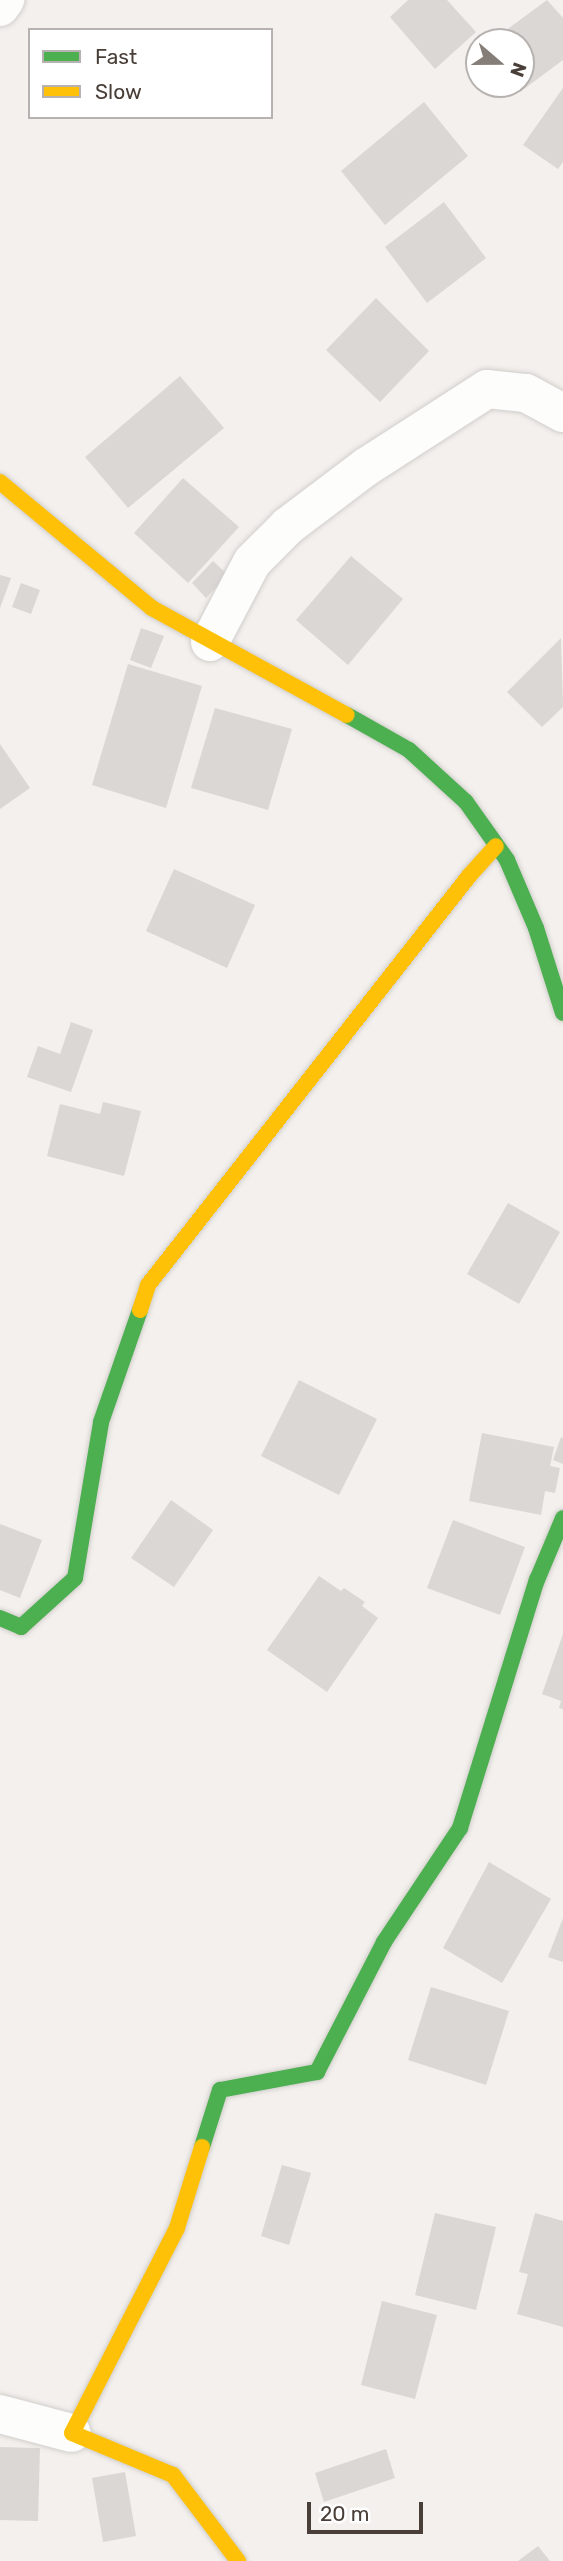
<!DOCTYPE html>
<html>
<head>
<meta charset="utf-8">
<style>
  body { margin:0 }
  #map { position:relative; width:563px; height:2561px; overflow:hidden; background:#f3f0ed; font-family:Rubik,sans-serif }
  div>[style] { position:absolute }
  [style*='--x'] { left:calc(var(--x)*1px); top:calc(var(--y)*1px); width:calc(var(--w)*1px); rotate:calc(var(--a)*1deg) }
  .building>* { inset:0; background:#dbd7d4 }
  .roads { filter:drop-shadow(0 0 2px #d1cecb) drop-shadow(0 0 2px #d1cecb) }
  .street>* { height:38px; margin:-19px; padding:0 19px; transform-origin:19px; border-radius:19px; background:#fdfdfc }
  .fast>* { height:16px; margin:-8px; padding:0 8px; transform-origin:8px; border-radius:8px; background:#4caf50 }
  .slow>* { height:16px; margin:-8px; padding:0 8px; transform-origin:8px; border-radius:8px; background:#ffc107 }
  span { translate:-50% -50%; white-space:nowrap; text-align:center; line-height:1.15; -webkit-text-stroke:5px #fff; paint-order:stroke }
  .legend { position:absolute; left:28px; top:28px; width:245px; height:91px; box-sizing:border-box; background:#fff; border:2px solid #b7b2af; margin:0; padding:9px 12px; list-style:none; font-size:21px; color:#4a3f38 }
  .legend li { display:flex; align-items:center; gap:14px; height:35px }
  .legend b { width:35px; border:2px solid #b7b2af }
  .north { position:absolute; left:465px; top:28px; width:70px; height:70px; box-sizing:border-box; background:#fff; border:2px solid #b7b2af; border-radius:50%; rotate:110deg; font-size:19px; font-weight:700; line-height:28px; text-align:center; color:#4a3f38 }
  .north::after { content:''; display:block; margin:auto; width:24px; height:32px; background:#857d77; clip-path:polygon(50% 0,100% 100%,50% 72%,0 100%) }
  .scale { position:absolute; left:307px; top:2502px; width:116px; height:32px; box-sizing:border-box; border:4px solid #4a3f38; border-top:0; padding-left:9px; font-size:21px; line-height:24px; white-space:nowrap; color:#4a3f38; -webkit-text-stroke:5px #fff; paint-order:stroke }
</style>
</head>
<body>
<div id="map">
  <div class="building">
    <i style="clip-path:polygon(408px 0,447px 0,476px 32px,435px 69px,390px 17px)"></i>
    <i style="clip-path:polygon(547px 0,563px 18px,563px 60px,520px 92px,514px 84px,521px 84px,521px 42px,490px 42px)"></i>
    <i style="clip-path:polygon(563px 88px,563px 162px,558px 169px,523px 145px)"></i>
    <i style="clip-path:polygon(424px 102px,468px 156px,385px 225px,341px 171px)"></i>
    <i style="clip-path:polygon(444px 202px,486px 258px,427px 303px,385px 247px)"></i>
    <i style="clip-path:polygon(376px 298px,429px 351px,380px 402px,326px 350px)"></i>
    <i style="clip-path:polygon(180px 376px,224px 428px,128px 508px,85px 457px)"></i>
    <i style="clip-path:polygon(183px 478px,239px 527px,188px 583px,134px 533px)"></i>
    <i style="clip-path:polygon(351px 556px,403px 599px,348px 665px,296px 620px)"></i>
    <i style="clip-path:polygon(213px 561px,228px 575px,206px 598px,192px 583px)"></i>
    <i style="clip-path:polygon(0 575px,11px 578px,0 608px)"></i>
    <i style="clip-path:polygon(21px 583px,40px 590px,31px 614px,12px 607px)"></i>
    <i style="clip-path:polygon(141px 628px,164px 636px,151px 668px,130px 660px)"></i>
    <i style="clip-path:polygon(561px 638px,563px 707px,542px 727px,507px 692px)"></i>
    <i style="clip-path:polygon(128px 664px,202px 686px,166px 808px,92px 785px)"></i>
    <i style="clip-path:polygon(215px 708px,292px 729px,268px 810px,191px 788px)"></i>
    <i style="clip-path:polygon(0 744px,30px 788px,0 809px)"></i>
    <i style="clip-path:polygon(174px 869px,255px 905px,227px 968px,146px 931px)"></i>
    <i style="clip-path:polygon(71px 1022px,93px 1030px,71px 1092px,27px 1077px,38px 1046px,60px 1054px)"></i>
    <i style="clip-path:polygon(103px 1102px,141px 1111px,124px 1176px,47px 1156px,60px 1104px,100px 1114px)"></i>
    <i style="clip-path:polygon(508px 1203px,560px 1232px,519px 1304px,467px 1274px)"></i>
    <i style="clip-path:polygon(299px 1380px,377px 1419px,339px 1495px,261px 1456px)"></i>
    <i style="clip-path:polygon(482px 1433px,554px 1447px,550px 1466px,560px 1468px,555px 1493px,545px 1491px,541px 1515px,469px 1501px)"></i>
    <i style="clip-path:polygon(561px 1437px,563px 1438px,563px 1464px,553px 1460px)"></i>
    <i style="clip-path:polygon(171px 1500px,213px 1530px,174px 1587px,131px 1558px)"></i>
    <i style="clip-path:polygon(453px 1520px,525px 1547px,500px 1615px,427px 1588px)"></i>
    <i style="clip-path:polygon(0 1524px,42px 1540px,20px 1598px,0 1590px)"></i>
    <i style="clip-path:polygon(319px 1576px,341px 1591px,344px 1588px,365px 1602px,362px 1606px,378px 1618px,327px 1692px,267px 1650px)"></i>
    <i style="clip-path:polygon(563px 1634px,563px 1709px,559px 1708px,561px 1701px,542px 1694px)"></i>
    <i style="clip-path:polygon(489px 1862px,551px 1899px,502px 1983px,443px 1948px)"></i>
    <i style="clip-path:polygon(563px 1918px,563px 1962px,548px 1957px)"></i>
    <i style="clip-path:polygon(431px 1987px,509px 2011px,486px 2085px,408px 2060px)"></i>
    <i style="clip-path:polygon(282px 2165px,311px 2173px,289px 2245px,261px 2236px)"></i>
    <i style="clip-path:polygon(435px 2213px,496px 2227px,476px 2310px,415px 2295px)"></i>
    <i style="clip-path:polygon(535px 2213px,563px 2221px,563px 2327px,517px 2314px,528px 2274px,519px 2272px)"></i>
    <i style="clip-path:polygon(382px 2301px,437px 2315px,415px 2399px,361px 2385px)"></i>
    <i style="clip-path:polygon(0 2447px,40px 2448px,38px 2521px,0 2520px)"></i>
    <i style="clip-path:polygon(386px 2449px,395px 2478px,324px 2502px,315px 2473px)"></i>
    <i style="clip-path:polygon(125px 2472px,136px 2536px,103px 2542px,92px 2478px)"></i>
    <i style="clip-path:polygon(538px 2546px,550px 2561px,518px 2561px)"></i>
  </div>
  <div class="roads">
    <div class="street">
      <i style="--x:0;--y:7;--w:9;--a:-54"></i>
      <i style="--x:210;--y:642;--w:90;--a:-62.3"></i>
      <i style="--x:252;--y:562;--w:51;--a:-45"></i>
      <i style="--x:288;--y:526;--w:98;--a:-37.1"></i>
      <i style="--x:366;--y:467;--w:144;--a:-32.8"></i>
      <i style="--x:487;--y:389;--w:39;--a:6"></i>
      <i style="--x:526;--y:393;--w:42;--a:28.4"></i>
      <i style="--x:0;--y:2414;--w:74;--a:14.8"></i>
    </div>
    <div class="fast">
      <i style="--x:347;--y:715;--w:71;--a:29.4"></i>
      <i style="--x:409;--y:750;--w:77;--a:42.4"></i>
      <i style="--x:466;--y:802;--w:71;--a:54.7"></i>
      <i style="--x:507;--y:860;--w:74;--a:66.9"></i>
      <i style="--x:536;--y:928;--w:89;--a:72.4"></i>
      <i style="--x:0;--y:1618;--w:23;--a:23"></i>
      <i style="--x:21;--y:1627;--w:73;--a:-42.2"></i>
      <i style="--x:75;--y:1578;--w:158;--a:-80.5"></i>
      <i style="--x:101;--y:1422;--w:119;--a:-70.8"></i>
      <i style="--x:202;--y:2147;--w:60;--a:-72.5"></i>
      <i style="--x:220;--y:2090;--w:99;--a:-10.5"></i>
      <i style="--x:317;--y:2072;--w:146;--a:-62.7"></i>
      <i style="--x:384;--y:1942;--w:137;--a:-56.3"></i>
      <i style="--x:460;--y:1828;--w:260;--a:-72.8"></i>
      <i style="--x:537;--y:1580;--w:67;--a:-67.2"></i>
    </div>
    <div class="slow">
      <i style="--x:0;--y:482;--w:197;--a:39.7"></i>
      <i style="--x:152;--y:608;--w:222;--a:28.8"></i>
      <i style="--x:140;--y:1310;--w:26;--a:-72"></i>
      <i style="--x:148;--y:1285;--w:520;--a:-51.87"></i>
      <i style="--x:469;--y:876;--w:40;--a:-48"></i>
      <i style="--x:202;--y:2147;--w:85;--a:107.2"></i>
      <i style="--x:177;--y:2228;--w:230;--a:117.1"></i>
      <i style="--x:72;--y:2433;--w:109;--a:22.6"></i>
      <i style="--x:173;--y:2475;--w:108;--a:52.9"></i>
    </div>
  </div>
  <ul class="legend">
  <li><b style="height:9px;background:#4caf50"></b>Fast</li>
  <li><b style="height:9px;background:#ffc107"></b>Slow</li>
  </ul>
  <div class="north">N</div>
  <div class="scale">20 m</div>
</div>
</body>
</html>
